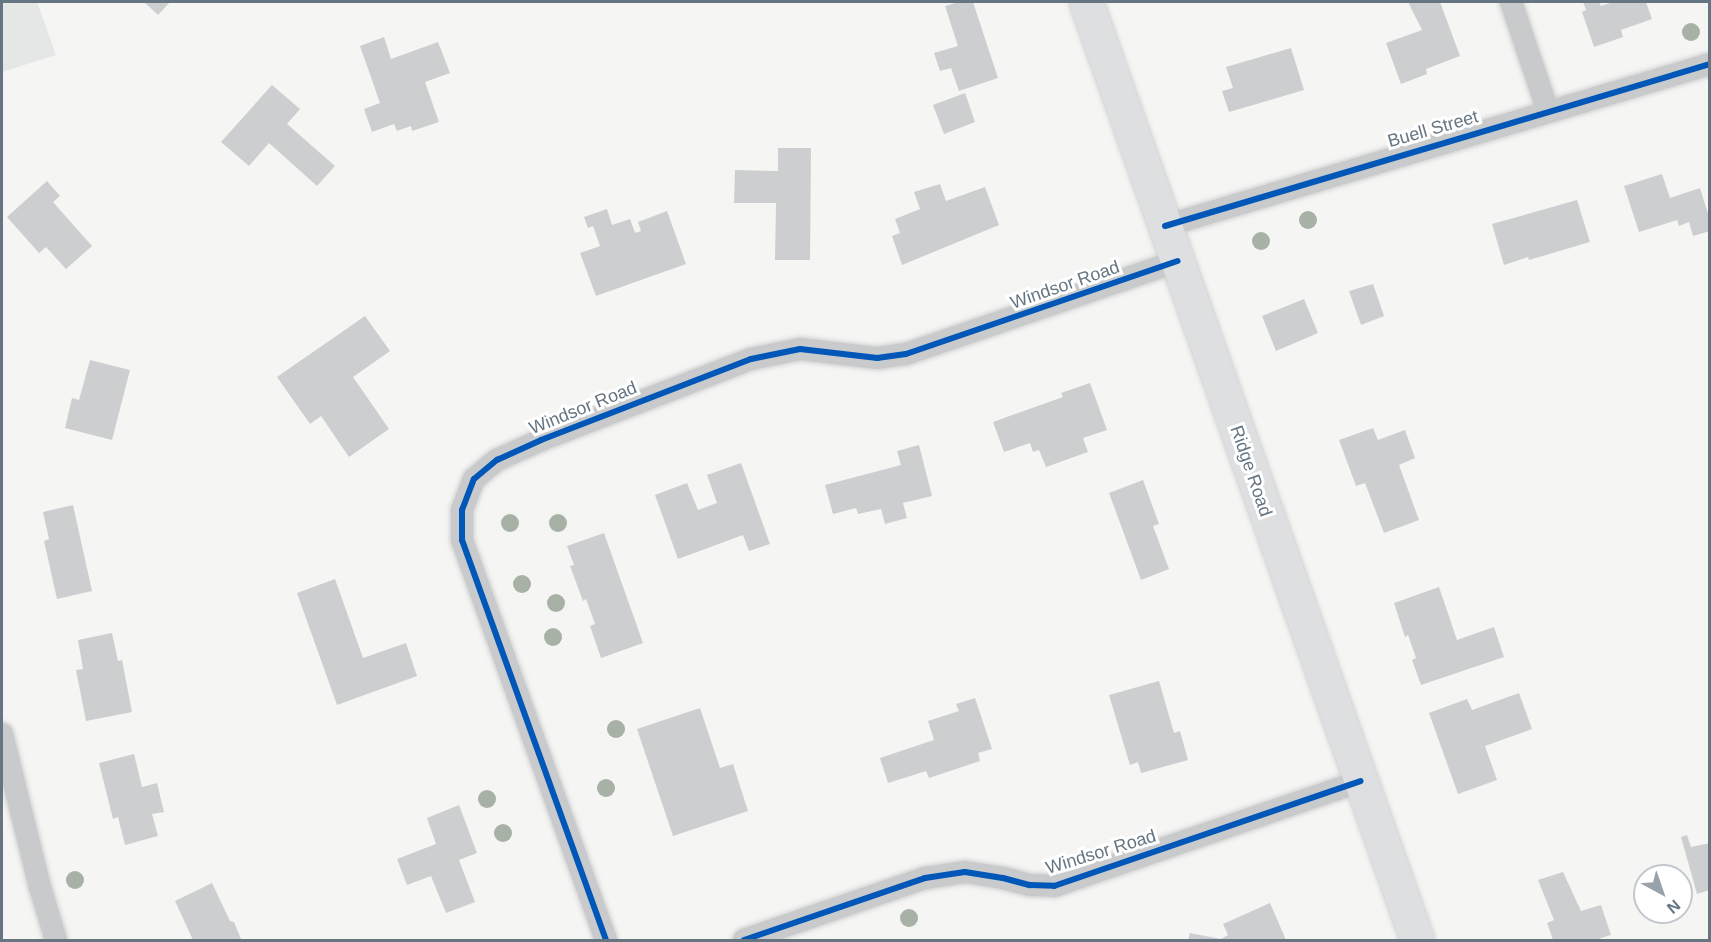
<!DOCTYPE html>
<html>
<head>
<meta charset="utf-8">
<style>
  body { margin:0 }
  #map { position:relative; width:1711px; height:942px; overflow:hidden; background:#f5f5f4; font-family:Helvetica,sans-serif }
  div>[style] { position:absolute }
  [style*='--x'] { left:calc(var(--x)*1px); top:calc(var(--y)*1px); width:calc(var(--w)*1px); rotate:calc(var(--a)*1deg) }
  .built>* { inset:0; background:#e5e6e6 }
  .building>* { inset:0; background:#cdcecf }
  .roads { filter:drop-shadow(0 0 2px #d1d1d2) drop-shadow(0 0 2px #d1d1d2) }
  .minor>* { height:22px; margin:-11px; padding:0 11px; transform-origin:11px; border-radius:11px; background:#c9cacb }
  .secondary>* { height:33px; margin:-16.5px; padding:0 16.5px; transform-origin:16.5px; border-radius:16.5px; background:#dedfe0 }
  .cycleway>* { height:6px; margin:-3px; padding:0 3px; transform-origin:3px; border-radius:3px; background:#0057b8 }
  .trees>* { width:18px; height:18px; margin:-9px; border-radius:50%; background:#a8b1a5 }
  span { translate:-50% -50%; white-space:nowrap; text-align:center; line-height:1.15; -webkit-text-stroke:6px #fff; paint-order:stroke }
  .street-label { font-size:18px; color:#667582 }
  .frame { position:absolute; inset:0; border:3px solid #667582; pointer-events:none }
  .north { position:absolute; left:1633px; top:864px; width:60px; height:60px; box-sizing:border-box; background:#fff; border:2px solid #c2c8cd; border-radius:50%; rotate:140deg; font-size:16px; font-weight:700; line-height:24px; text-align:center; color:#667582 }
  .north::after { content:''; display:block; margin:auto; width:21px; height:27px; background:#98a2aa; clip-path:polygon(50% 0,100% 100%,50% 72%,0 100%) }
</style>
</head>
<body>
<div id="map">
  <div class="built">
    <i style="clip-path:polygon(2px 2px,37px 2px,56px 55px,2px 72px)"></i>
  </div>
  <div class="building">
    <i style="clip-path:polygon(144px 2px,170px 2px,158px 15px)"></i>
    <i style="clip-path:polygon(959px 2px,973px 2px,998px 78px,959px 91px,951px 68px,940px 71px,934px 53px,958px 46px,945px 6px)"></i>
    <i style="clip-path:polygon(1408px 2px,1440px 2px,1460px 56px,1426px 69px,1427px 74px,1401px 84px,1386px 43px,1422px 30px)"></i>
    <i style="clip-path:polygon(1583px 2px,1599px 2px,1601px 6px,1613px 2px,1646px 2px,1652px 19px,1621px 30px,1623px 37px,1594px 47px,1582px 12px,1586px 10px)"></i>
    <i style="clip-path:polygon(384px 37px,391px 59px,438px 42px,450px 73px,425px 82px,439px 122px,412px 131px,411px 126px,397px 131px,394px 124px,372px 132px,364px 109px,380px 103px,360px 46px)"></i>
    <i style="clip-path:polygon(1291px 48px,1304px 90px,1229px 112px,1222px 91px,1233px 88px,1226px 67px)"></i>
    <i style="clip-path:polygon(272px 85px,300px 109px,287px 124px,335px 166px,317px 186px,269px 143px,249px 166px,221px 142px)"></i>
    <i style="clip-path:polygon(965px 93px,975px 122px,944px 134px,933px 105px)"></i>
    <i style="clip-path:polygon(778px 148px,811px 148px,810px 260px,775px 260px,776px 203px,734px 203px,735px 170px,778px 171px)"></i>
    <i style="clip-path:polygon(1662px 174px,1670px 198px,1700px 188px,1710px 220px,1710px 231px,1693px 236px,1689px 222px,1679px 226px,1677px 220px,1639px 232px,1624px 186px)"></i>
    <i style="clip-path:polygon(47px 181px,60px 196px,53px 202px,92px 246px,66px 269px,46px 247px,39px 253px,7px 217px)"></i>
    <i style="clip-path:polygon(940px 184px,946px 201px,985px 187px,999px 225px,902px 265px,892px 236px,900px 233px,895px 219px,920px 209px,914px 192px)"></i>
    <i style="clip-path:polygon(1577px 200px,1590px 242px,1529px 260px,1528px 257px,1504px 265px,1492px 224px)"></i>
    <i style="clip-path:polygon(607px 209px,612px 225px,630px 219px,635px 233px,641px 231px,638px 222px,667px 211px,686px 264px,596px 296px,580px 253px,600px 246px,593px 226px,588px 228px,584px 217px)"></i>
    <i style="clip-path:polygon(1373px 284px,1384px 316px,1361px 325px,1349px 291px)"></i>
    <i style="clip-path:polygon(1304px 299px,1318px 333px,1276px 351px,1262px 316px)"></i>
    <i style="clip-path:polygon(365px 316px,390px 351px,353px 377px,389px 429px,349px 457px,321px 416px,310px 424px,277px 377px)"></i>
    <i style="clip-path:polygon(90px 360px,130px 370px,112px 440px,65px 428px,72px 398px,79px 400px)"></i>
    <i style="clip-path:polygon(1090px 383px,1107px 430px,1083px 438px,1088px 452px,1046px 467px,1039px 450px,1033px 452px,1030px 443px,1004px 452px,993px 422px,1063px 397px,1061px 393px)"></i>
    <i style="clip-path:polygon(1373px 428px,1378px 440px,1405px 430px,1415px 458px,1399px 465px,1419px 520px,1384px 533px,1365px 483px,1356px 486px,1339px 440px)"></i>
    <i style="clip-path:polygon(919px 445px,932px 496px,903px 503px,907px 518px,885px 524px,881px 509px,858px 514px,856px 508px,833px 514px,825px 485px,901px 465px,897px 451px)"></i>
    <i style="clip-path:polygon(741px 463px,770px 544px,749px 551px,743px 535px,678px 559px,655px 495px,687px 483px,698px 510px,717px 503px,707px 475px)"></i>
    <i style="clip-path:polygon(1143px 480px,1159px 524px,1153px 526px,1169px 569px,1141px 580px,1109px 493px)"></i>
    <i style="clip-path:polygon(73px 505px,92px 591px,57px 599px,44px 541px,49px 539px,43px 512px)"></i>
    <i style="clip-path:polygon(604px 533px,643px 643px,601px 658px,590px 626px,595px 624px,586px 599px,583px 601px,570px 566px,574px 565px,567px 546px)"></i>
    <i style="clip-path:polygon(335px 579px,363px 658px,406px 643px,417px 676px,337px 705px,297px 593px)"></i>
    <i style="clip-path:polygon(1439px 587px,1457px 640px,1494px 627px,1504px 657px,1421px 685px,1412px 660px,1416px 658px,1408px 635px,1405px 637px,1394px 603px)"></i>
    <i style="clip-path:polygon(112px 633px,118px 661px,122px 660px,132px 712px,86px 721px,76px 670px,83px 669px,78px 640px)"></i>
    <i style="clip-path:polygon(1159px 681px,1174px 733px,1180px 731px,1188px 760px,1141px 773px,1138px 762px,1130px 765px,1109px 695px)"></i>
    <i style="clip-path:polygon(1519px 693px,1532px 729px,1485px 746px,1497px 780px,1458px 794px,1429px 713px,1467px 699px,1472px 710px)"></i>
    <i style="clip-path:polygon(975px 698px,992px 749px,978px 753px,980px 761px,929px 778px,926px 771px,888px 783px,880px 758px,934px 740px,928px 721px,959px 711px,956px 704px)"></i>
    <i style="clip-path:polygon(700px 708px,720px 768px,733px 764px,748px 811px,673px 836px,637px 729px)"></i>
    <i style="clip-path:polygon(134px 754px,142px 787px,157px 783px,164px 812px,152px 814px,158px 836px,125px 845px,118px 817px,113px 819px,99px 763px)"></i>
    <i style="clip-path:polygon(459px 805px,477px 853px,459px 860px,475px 902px,446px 913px,431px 876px,407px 885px,397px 859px,436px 844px,427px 818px)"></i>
    <i style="clip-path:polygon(1687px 835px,1691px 847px,1710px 843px,1710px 890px,1697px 894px,1681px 837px)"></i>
    <i style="clip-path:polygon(1563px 872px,1581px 911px,1601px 905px,1611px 935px,1595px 940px,1553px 940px,1547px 923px,1554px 920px,1538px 880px)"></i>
    <i style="clip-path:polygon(212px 883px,230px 921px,234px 922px,241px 939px,193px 940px,175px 901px)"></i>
    <i style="clip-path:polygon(1270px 903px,1286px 940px,1188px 940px,1190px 933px,1221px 939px,1228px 935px,1223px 924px)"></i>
  </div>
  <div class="roads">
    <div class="minor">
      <i style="--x:1511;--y:2;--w:115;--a:71.3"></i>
      <i style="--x:1165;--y:226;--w:569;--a:-16.55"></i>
      <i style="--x:2;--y:734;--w:158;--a:76.1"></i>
      <i style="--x:40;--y:887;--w:55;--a:73.2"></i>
      <i style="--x:606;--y:940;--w:425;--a:-109.8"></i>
      <i style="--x:462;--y:540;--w:30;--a:-90"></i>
      <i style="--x:462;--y:510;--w:33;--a:-69"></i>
      <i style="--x:474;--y:479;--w:30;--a:-40"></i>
      <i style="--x:497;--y:460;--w:48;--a:-24.4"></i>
      <i style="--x:541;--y:440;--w:225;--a:-21.1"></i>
      <i style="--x:751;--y:359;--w:50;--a:-11.5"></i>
      <i style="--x:800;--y:349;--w:78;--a:6.7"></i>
      <i style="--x:877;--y:358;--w:29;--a:-8"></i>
      <i style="--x:906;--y:354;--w:287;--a:-18.9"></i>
      <i style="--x:744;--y:940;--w:191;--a:-18.9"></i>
      <i style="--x:925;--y:878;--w:40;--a:-8.5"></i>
      <i style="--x:965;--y:872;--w:38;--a:9"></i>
      <i style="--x:1003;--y:878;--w:28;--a:15"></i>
      <i style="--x:1030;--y:885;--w:24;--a:2"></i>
      <i style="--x:1054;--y:886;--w:324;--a:-18.9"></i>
    </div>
    <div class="secondary">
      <i style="--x:1086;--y:2;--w:995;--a:70.56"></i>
    </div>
  </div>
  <div class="cycleway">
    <i style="--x:1165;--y:226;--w:569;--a:-16.55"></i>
    <i style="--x:606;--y:940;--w:425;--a:-109.8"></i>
    <i style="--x:462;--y:540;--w:30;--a:-90"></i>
    <i style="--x:462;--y:510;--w:33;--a:-69"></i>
    <i style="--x:474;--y:479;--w:30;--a:-40"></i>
    <i style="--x:497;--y:460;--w:48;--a:-24.4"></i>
    <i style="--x:541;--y:440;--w:225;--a:-21.1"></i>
    <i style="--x:751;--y:359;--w:50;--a:-11.5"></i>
    <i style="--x:800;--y:349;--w:78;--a:6.7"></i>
    <i style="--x:877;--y:358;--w:29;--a:-8"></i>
    <i style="--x:906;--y:354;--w:287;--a:-18.9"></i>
    <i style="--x:744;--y:940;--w:191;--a:-18.9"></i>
    <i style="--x:925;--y:878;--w:40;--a:-8.5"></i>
    <i style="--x:965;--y:872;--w:38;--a:9"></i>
    <i style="--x:1003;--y:878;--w:28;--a:15"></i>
    <i style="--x:1030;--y:885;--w:24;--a:2"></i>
    <i style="--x:1054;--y:886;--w:324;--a:-18.9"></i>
  </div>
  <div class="trees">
    <i style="left:1691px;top:32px"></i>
    <i style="left:1308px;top:220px"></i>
    <i style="left:1261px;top:241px"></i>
    <i style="left:510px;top:523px"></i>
    <i style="left:558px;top:523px"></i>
    <i style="left:522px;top:584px"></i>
    <i style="left:556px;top:603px"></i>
    <i style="left:553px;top:637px"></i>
    <i style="left:616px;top:729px"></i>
    <i style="left:606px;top:788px"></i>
    <i style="left:487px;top:799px"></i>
    <i style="left:503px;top:833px"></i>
    <i style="left:75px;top:880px"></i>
    <i style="left:909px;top:918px"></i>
  </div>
  <div class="street-label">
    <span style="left:1433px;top:129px;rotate:-16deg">Buell Street</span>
    <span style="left:1065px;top:285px;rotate:-19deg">Windsor Road</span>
    <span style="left:583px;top:408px;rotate:-22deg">Windsor Road</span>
    <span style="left:1251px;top:471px;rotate:71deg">Ridge Road</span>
    <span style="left:1101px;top:852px;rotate:-17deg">Windsor Road</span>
  </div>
  <div class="frame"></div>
  <div class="north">N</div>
</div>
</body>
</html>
